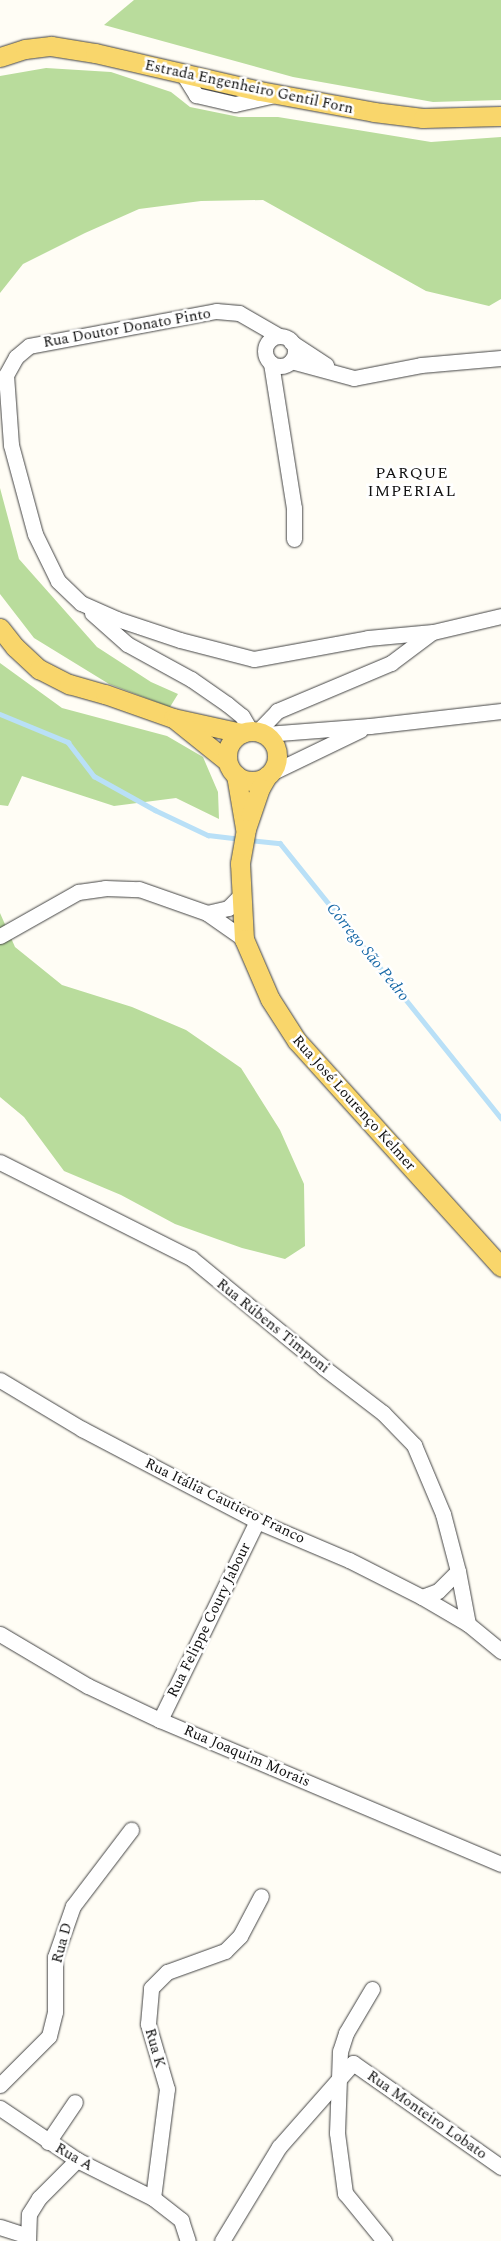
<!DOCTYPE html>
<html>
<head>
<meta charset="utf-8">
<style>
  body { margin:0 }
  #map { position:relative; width:501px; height:2241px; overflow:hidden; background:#fffdf5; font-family:Spectral,serif }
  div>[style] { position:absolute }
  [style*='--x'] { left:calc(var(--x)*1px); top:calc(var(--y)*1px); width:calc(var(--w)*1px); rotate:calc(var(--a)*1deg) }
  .forest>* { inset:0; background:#b9dc9c }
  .stream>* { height:4.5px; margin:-2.25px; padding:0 2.25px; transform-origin:2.25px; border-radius:2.25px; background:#b9e0f7 }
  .roads { filter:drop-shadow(0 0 1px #444) drop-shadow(0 0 1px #444) }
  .minor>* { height:15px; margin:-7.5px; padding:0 7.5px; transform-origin:7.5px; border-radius:7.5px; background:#fff }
  .minor>.ring { margin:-7.5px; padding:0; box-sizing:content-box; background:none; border:15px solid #fff; border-radius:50% }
  .major>* { height:19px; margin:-9.5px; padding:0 9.5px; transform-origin:9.5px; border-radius:9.5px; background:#f9d66b }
  .major>.ring { margin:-9.5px; padding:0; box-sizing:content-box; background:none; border:19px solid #f9d66b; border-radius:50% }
  span { translate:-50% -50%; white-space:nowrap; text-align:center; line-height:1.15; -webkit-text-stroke:5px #fff; paint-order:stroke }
  .street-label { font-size:15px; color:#111 }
  .neighbourhood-label { font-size:16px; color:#111; letter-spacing:1px }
  .water-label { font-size:16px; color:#1768a6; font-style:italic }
</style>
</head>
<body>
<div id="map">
  <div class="forest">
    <i style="clip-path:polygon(134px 0,501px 0,501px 100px,433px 102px,293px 77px,104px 25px)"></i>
    <i style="clip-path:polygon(46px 68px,111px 72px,171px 92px,190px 107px,239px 117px,278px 117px,431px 142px,501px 137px,501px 299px,489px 306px,426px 291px,263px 200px,201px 201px,139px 209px,85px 233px,23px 264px,0 293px,0 76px)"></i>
    <i style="clip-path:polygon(0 488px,19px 559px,97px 647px,151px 682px,178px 694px,170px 707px,109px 684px,34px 638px,0 594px)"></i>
    <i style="clip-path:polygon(0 663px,62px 708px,167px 736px,203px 757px,218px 792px,219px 819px,176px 798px,114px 806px,22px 776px,8px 806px,0 805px)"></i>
    <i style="clip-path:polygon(0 913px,15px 947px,62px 985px,132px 1007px,186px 1030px,241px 1068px,280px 1130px,304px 1184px,305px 1246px,285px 1259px,242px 1248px,175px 1224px,121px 1195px,64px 1171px,24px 1117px,0 1097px)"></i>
  </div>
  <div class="stream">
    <i style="--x:0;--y:714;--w:74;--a:22.4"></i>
    <i style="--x:68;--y:742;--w:43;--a:52.6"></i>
    <i style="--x:94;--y:776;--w:70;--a:29.1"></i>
    <i style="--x:155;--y:810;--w:59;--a:25.3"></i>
    <i style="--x:208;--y:835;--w:31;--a:7"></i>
    <i style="--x:249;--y:840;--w:31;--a:6"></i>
    <i style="--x:280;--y:843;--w:353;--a:51.2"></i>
  </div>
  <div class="roads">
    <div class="minor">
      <i style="--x:183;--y:74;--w:25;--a:58"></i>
      <i style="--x:196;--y:95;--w:40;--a:13"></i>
      <i style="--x:235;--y:104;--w:41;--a:-12.7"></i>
      <i style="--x:279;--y:336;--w:46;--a:-150.1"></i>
      <i style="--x:239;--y:313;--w:23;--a:-175"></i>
      <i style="--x:216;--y:311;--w:190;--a:169.4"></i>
      <i style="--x:29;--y:346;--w:17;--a:140"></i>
      <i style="--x:16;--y:357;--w:21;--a:119"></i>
      <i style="--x:6;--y:375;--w:70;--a:85.9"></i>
      <i style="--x:11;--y:445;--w:92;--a:74.9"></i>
      <i style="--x:35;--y:534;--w:52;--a:63.9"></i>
      <i style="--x:58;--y:581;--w:32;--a:44"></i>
      <i style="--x:81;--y:603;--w:39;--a:24"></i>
      <i style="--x:117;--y:619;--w:66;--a:18.4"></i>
      <i style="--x:180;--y:640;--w:76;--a:14.4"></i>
      <i style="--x:254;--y:659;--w:116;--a:-10.4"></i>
      <i style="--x:368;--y:638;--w:65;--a:-5.3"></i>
      <i style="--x:433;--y:632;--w:70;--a:-13.2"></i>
      <i class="ring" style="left:265px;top:336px;width:15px;height:15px"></i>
      <i style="--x:291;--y:342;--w:42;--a:33.3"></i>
      <i style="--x:291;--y:361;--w:65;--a:15.1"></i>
      <i style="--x:354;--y:378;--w:68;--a:-11"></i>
      <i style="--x:421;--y:365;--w:80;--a:-5"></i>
      <i style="--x:271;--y:363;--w:147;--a:81"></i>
      <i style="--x:294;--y:508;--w:31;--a:90"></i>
      <i style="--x:92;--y:613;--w:47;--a:41.5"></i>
      <i style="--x:127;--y:644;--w:73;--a:28.7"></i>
      <i style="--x:191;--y:679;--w:44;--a:34.8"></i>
      <i style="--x:227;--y:704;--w:19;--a:39"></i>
      <i style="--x:242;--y:716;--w:16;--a:60"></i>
      <i style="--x:258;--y:731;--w:28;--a:-46"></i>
      <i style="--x:277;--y:711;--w:124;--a:-22.8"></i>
      <i style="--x:391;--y:663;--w:50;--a:-36.9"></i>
      <i style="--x:266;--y:734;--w:104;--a:-4.4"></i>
      <i style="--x:370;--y:726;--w:132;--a:-6.5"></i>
      <i style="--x:271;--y:773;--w:99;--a:-25.8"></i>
      <i style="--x:207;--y:913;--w:22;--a:-13"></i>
      <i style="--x:228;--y:908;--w:20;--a:-45"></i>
      <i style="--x:0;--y:936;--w:90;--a:-29.4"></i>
      <i style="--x:78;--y:892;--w:27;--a:-8"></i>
      <i style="--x:105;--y:888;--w:34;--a:2"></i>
      <i style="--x:139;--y:889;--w:72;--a:19.4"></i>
      <i style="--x:207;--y:913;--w:45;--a:35.1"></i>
      <i style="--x:0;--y:1162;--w:214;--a:26.7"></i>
      <i style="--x:191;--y:1258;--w:171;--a:39.5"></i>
      <i style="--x:323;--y:1367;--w:76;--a:37.5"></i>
      <i style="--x:383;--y:1413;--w:45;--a:45.9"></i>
      <i style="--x:414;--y:1445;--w:75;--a:67.2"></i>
      <i style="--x:443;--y:1514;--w:59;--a:75.3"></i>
      <i style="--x:458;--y:1571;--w:54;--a:79.3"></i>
      <i style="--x:0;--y:1380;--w:96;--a:30.9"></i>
      <i style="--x:82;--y:1429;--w:198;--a:27.7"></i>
      <i style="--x:257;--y:1521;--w:100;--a:23"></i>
      <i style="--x:349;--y:1560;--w:82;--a:26.9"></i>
      <i style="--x:422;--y:1597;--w:53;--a:30.4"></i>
      <i style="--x:468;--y:1624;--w:43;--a:39.3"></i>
      <i style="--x:422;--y:1597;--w:17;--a:-21"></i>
      <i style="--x:438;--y:1591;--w:28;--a:-45"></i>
      <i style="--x:0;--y:1634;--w:102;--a:30.6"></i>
      <i style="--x:88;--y:1686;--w:80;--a:25.3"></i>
      <i style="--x:160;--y:1720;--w:370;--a:22.9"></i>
      <i style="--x:160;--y:1720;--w:221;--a:-64"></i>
      <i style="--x:372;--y:1989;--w:51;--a:120.6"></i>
      <i style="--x:346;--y:2033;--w:19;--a:108"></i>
      <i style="--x:340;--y:2051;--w:82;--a:92.1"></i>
      <i style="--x:337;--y:2133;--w:61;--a:82.4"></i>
      <i style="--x:345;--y:2193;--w:62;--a:50.9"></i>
      <i style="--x:0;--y:2085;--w:69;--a:-45"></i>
      <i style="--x:49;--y:2036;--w:25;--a:-76"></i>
      <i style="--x:55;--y:2012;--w:55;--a:-90"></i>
      <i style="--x:55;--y:1957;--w:54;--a:-70.6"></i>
      <i style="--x:73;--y:1906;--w:96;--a:-52.7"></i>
      <i style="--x:0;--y:2108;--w:93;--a:34"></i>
      <i style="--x:77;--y:2160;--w:85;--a:26.6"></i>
      <i style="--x:153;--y:2198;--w:36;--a:38"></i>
      <i style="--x:181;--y:2220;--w:22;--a:72"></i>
      <i style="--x:48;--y:2142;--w:48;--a:-56"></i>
      <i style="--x:153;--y:2198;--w:110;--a:-82.7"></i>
      <i style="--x:167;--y:2089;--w:68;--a:-106.3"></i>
      <i style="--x:148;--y:2024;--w:36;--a:-85"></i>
      <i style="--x:151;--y:1988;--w:23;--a:-45"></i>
      <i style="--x:167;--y:1972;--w:62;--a:-19.9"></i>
      <i style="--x:225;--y:1951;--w:21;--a:-45"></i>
      <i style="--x:240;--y:1936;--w:45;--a:-62.3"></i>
      <i style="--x:0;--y:2227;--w:29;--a:18"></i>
      <i style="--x:28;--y:2241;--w:27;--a:-88"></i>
      <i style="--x:29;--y:2214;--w:19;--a:-58"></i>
      <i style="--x:39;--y:2198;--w:54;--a:-45"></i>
      <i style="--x:222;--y:2241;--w:110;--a:-58.8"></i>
      <i style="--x:279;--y:2147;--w:112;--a:-48.6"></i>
      <i style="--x:353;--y:2063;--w:181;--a:35.1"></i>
    </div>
    <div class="major">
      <i style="--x:0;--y:57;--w:26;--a:-18"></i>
      <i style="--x:25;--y:49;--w:26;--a:-7"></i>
      <i style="--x:51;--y:46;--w:45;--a:9"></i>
      <i style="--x:95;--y:53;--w:169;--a:13"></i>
      <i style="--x:260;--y:91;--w:116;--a:10.4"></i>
      <i style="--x:374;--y:112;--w:49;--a:7"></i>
      <i style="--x:423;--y:118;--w:78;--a:-1.5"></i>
      <i style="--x:0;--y:628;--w:24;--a:52"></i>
      <i style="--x:15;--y:647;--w:33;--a:43"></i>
      <i style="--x:39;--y:669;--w:34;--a:27"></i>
      <i style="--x:69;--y:684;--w:37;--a:16"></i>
      <i style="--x:105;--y:694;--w:72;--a:19.4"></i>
      <i style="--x:173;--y:718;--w:70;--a:12.4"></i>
      <i style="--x:176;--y:720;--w:65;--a:38.8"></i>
      <i class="ring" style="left:227px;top:731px;width:31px;height:31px"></i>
      <i style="--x:236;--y:775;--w:54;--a:80.4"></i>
      <i style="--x:267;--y:776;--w:14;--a:120"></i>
      <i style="--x:260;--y:788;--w:43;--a:108.9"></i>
      <i style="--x:246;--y:829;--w:35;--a:100"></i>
      <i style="--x:240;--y:863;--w:76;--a:87"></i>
      <i style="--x:244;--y:939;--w:65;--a:66.6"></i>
      <i style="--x:270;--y:999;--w:50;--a:57.3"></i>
      <i style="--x:297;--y:1041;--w:304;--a:47.9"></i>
    </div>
  </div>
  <div class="street-label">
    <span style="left:249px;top:87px;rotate:12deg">Estrada Engenheiro Gentil Forn</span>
    <span style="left:127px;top:328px;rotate:-10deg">Rua Doutor Donato Pinto</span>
    <span style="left:354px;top:1103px;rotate:48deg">Rua José Lourenço Kelmer</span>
    <span style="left:273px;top:1326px;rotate:39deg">Rua Rúbens Timponi</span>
    <span style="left:225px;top:1501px;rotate:26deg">Rua Itália Cautiero Franco</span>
    <span style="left:209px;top:1620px;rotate:-64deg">Rua Felippe Coury Jabour</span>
    <span style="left:247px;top:1756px;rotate:23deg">Rua Joaquim Morais</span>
    <span style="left:62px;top:1943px;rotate:-75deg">Rua D</span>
    <span style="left:155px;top:2048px;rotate:74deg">Rua K</span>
    <span style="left:427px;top:2115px;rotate:35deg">Rua Monteiro Lobato</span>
    <span style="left:74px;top:2157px;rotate:30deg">Rua A</span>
  </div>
  <div class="neighbourhood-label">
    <span style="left:412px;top:482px">PARQUE<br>IMPERIAL</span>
  </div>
  <div class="water-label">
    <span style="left:368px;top:952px;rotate:51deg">Córrego São Pedro</span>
  </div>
</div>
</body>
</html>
